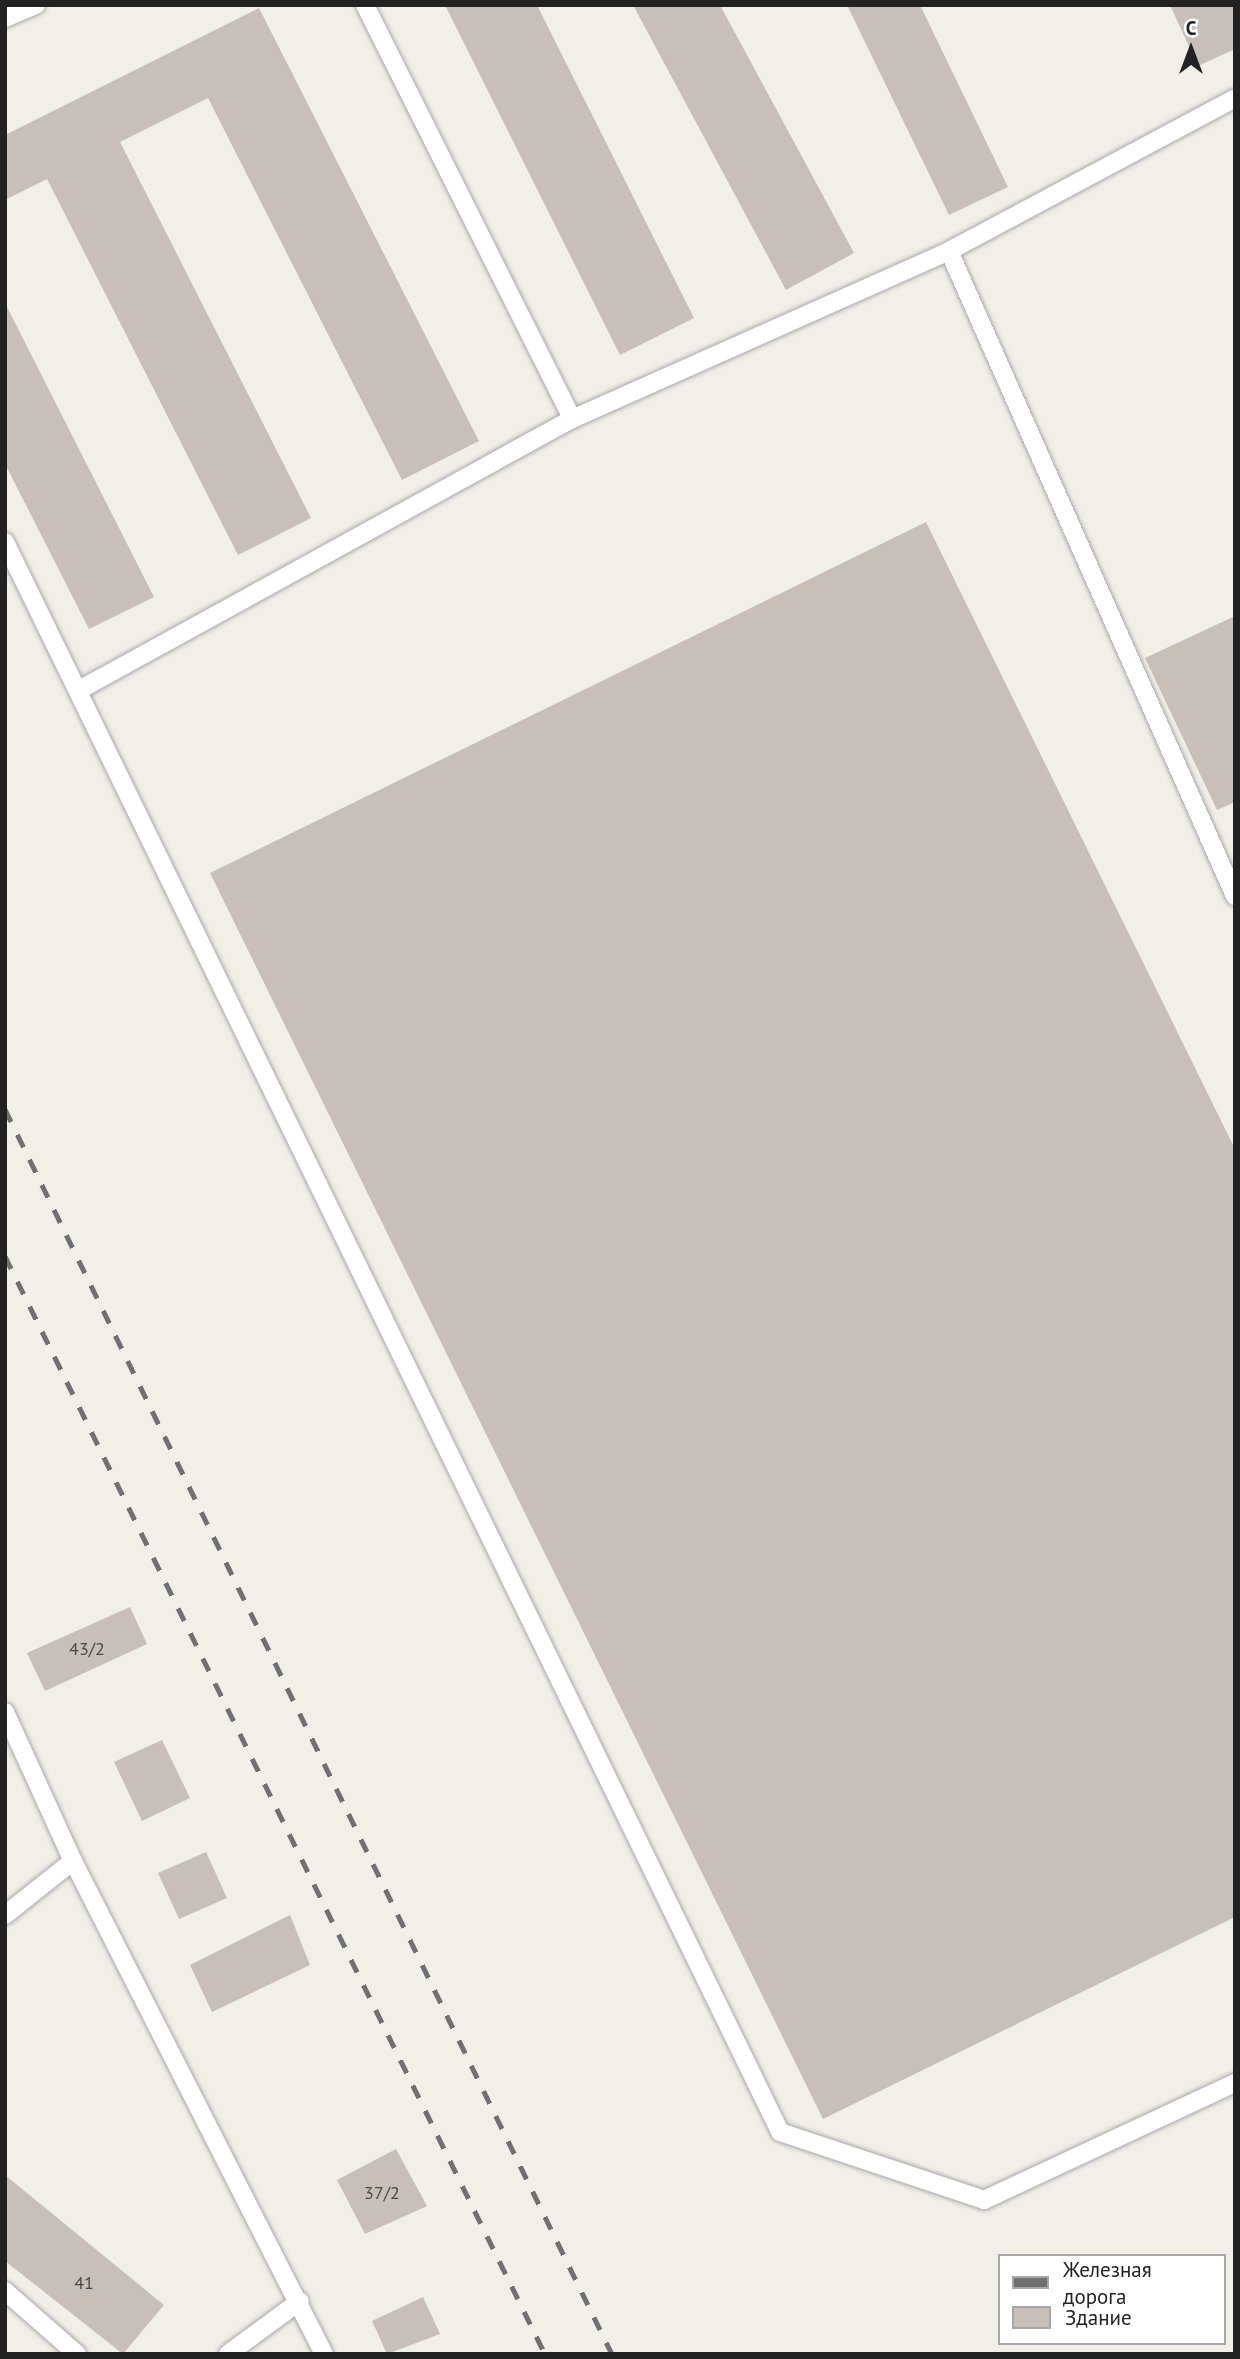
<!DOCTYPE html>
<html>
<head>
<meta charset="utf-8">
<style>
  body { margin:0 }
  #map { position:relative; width:1240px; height:2359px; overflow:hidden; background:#f2efe9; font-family:"PT Sans",sans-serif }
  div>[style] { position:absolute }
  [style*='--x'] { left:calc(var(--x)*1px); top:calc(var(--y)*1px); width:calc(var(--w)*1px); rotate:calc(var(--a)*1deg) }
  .building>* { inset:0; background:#c7bfb8 }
  .roads { filter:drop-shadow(0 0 2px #a9a9a9) drop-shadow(0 0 2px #a9a9a9) }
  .service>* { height:18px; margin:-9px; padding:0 9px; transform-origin:9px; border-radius:9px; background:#fff }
  .rail>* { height:5px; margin-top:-2.5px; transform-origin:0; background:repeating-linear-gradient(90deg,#707070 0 14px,transparent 0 28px) }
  span { translate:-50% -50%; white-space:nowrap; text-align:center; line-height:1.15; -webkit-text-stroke:5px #fff; paint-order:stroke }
  .number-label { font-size:18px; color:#4b4948 }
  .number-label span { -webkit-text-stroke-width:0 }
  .frame { position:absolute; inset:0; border:7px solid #222; pointer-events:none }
  .legend { position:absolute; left:998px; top:2254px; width:228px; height:91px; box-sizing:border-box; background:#fff; border:2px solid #a7a7a7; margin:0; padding:9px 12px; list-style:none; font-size:21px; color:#222 }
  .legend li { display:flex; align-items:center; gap:14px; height:35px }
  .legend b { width:35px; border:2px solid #a7a7a7 }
  .north { position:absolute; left:1156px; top:14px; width:70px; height:70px; -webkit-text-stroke:5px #fff; paint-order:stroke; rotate:0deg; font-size:19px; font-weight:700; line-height:28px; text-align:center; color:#222 }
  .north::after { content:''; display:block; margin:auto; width:24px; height:32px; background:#222; clip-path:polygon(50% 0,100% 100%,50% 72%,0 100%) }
</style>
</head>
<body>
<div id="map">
  <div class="building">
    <i style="clip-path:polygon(445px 5px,537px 5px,694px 318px,620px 355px)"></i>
    <i style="clip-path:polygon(633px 5px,720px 5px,854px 253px,786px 290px)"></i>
    <i style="clip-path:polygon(847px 5px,920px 5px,1008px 187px,949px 215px)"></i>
    <i style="clip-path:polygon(1170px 5px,1235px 5px,1235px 49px,1198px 66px)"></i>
    <i style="clip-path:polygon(259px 8px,479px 441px,402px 480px,208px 98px,120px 142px,311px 518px,238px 555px,47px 179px,5px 200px,5px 135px)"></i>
    <i style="clip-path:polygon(5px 303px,154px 597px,89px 629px,5px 464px)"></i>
    <i style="clip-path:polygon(926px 522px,1235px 1149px,1235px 1917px,823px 2119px,210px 873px)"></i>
    <i style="clip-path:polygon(1235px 616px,1235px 802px,1217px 810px,1145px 658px)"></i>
    <i style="clip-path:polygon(130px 1607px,147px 1644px,45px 1691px,27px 1653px)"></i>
    <i style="clip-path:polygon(162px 1740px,190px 1798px,142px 1821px,114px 1762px)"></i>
    <i style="clip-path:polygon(206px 1852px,227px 1898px,179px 1919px,158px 1873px)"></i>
    <i style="clip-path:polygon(290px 1915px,310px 1965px,212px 2012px,190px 1965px)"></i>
    <i style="clip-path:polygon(396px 2149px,427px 2206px,365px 2234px,337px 2180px)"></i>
    <i style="clip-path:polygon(5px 2175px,164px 2305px,123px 2354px,5px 2261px)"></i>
    <i style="clip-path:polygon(423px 2297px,440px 2334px,387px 2354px,372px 2321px)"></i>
  </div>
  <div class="roads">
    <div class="service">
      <i style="--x:365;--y:5;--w:463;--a:63.4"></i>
      <i style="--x:5;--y:18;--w:34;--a:-23"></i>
      <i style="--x:949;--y:251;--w:706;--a:66.09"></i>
      <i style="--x:5;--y:542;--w:1769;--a:64.01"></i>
      <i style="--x:780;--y:2132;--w:215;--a:18.4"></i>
      <i style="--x:984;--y:2200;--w:277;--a:-25"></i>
      <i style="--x:81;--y:689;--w:560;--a:-28.81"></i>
      <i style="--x:572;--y:419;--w:413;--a:-24"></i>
      <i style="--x:949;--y:251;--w:324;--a:-28.1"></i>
      <i style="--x:5;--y:1712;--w:164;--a:65.5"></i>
      <i style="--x:73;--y:1861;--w:553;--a:63.02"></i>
      <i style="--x:5;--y:1915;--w:87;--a:-38.5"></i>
      <i style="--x:5;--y:2291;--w:96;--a:41.2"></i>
      <i style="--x:228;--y:2354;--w:89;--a:-36.4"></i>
    </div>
  </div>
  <div class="rail">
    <i style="--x:5;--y:1109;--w:1385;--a:64.01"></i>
    <i style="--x:5;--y:1256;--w:1224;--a:63.81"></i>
  </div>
  <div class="number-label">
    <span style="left:87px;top:1649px">43/2</span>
    <span style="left:382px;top:2193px">37/2</span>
    <span style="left:84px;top:2283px">41</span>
  </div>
  <div class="frame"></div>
  <ul class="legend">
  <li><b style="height:9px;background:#707070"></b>Железная дорога</li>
  <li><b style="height:19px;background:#c7bfb8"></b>Здание</li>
  </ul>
  <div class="north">С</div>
</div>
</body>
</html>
